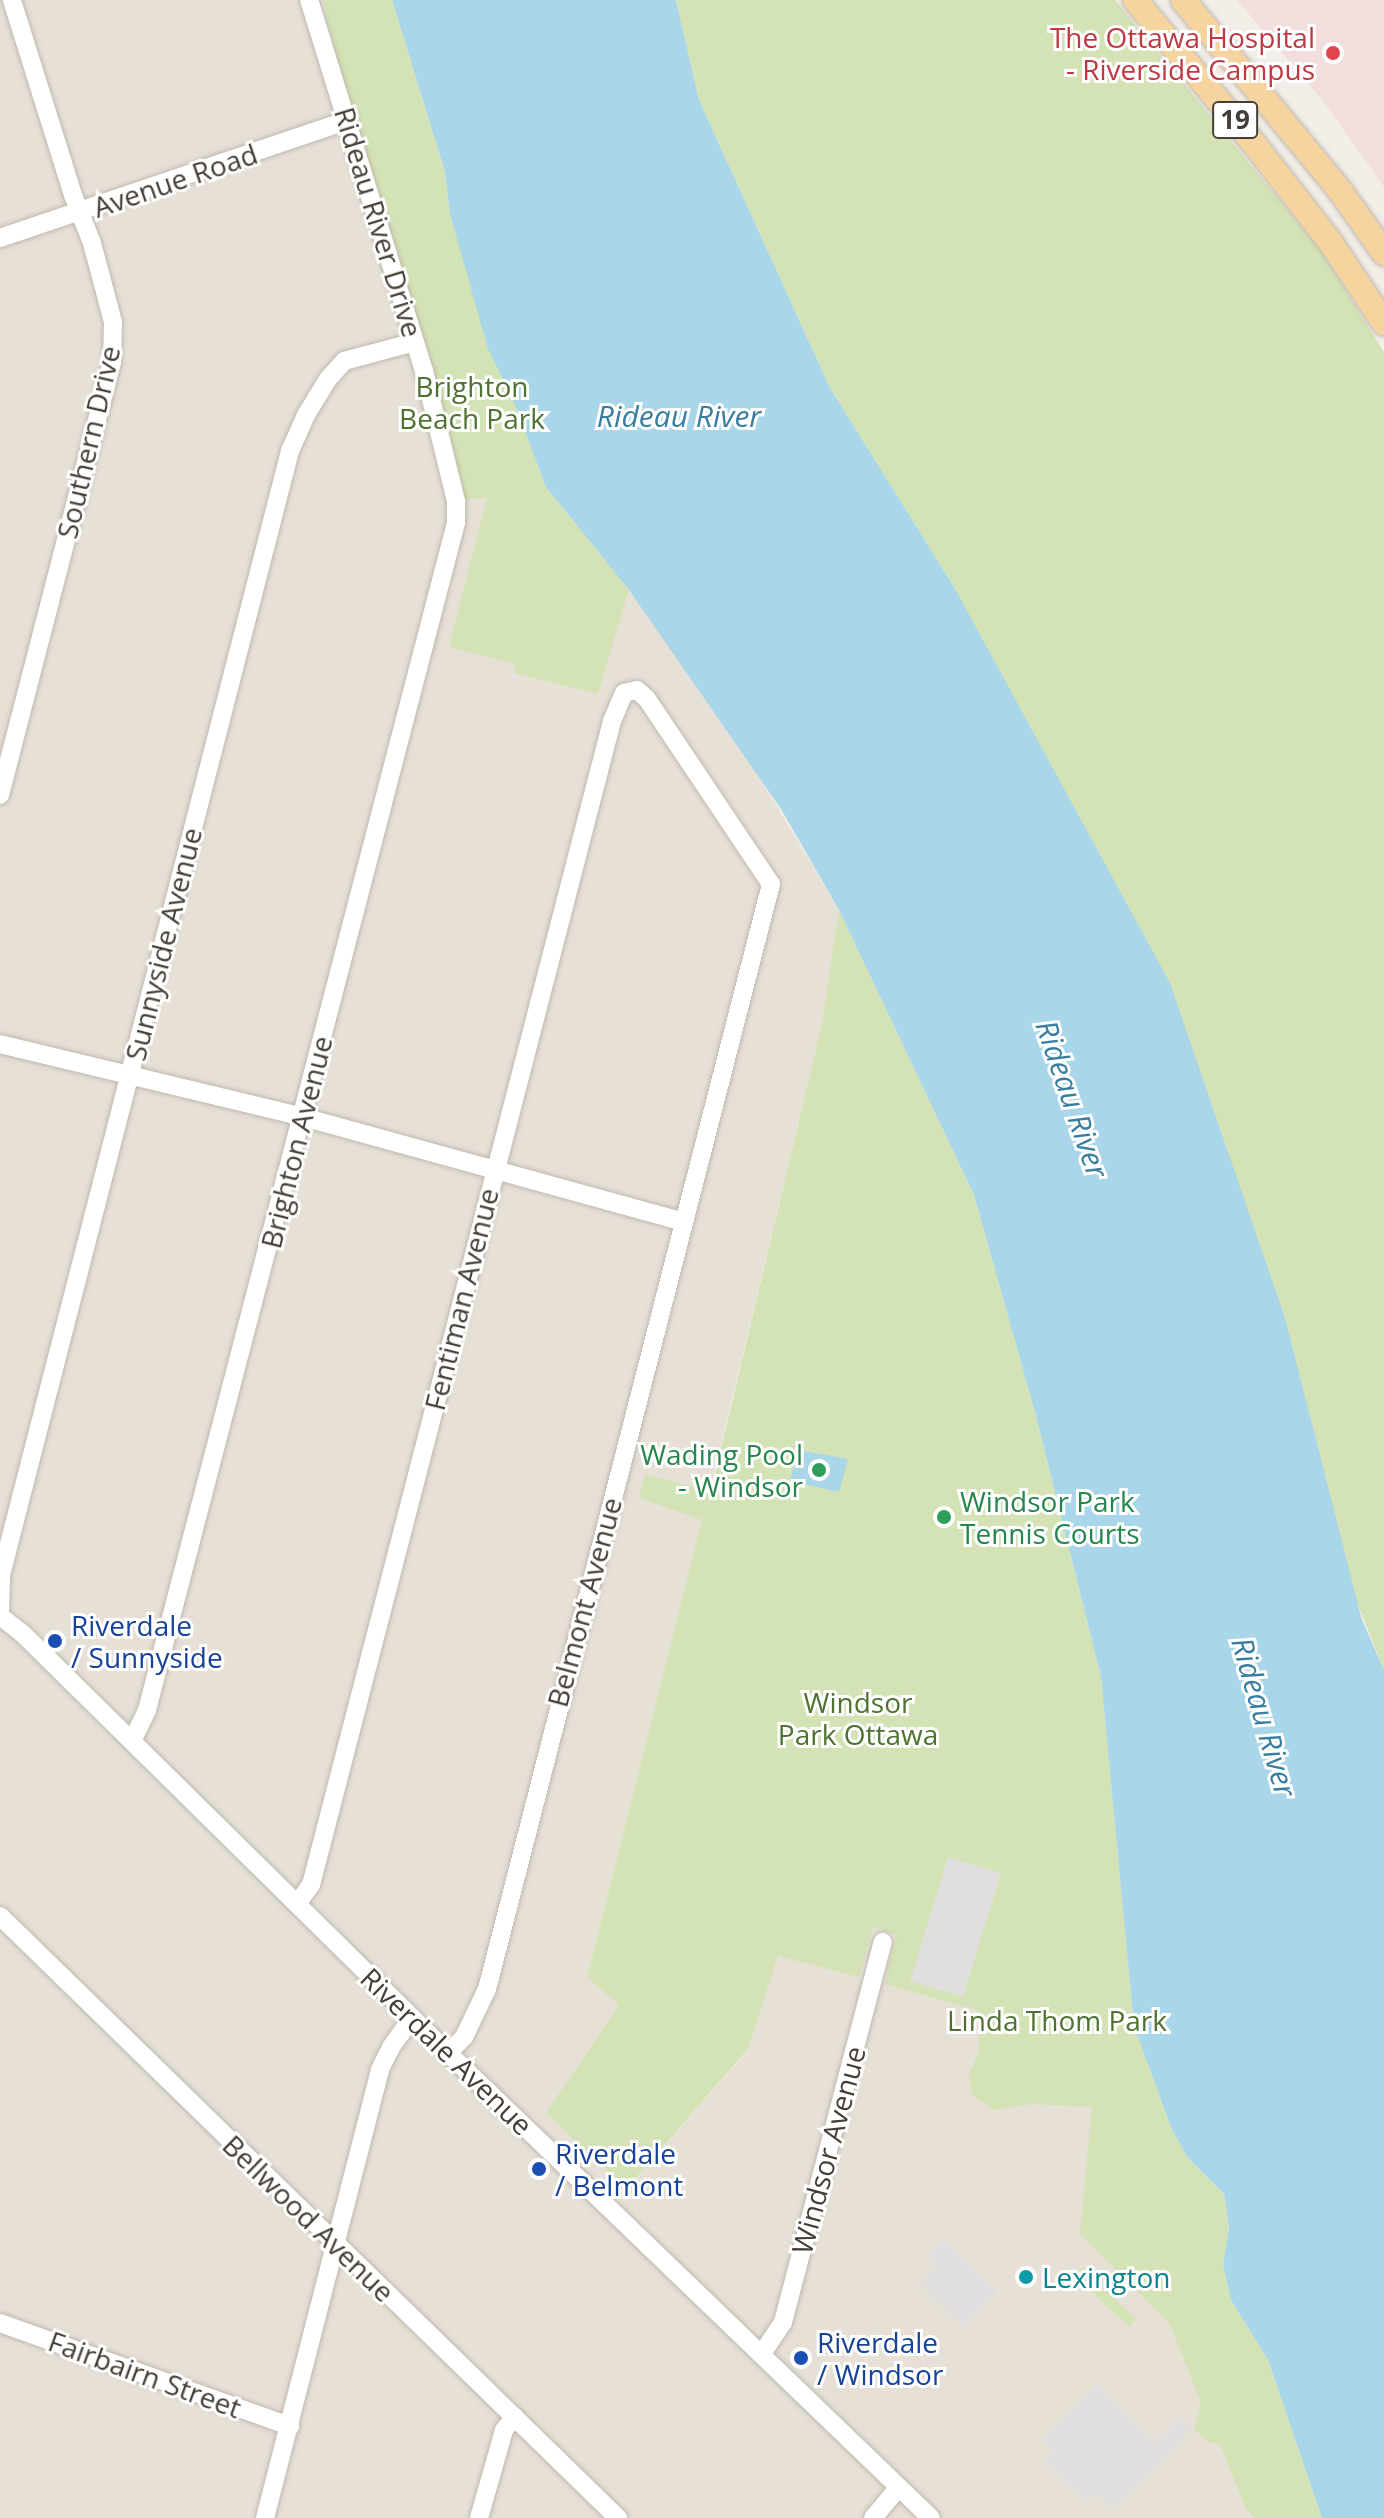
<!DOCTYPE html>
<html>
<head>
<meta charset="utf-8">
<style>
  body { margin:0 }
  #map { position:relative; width:1384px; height:2518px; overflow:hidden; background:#f2eee8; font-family:"Open Sans",sans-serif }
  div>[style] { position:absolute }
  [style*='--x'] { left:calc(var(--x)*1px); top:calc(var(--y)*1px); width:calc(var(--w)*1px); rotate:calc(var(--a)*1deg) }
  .residential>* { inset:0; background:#e6e0d7 }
  .medical>* { inset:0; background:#f2dedd }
  .green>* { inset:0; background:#d3e3b5 }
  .parking>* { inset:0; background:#e1dfdd }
  .water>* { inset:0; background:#aad6e9 }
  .roads { filter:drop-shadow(0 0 2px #c0b8af) drop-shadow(0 0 2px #c0b8af) }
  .minor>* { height:18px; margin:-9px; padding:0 9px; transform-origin:9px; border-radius:9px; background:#fff }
  .major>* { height:24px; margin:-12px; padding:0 12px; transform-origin:12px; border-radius:12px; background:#f5d49f }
  .dots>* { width:22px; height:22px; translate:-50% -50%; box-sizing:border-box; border:4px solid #fff; border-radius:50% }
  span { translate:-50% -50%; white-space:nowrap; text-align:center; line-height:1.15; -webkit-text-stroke:6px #fff; paint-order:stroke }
  .shield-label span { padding:2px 6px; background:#fff; border:2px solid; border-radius:6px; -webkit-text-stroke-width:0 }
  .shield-label { font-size:26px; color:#453e37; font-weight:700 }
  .health-label { font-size:28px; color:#be3a42 }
  .right { translate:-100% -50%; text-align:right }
  .street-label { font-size:28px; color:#453e37 }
  .park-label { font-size:28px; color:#4f7230 }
  .leisure-label { font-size:28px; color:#27864d }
  .left { translate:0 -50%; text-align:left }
  .transit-label { font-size:28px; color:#164399 }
  .culture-label { font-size:28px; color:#0d838f }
  .water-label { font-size:30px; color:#397ea0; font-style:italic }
</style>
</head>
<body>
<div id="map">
  <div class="residential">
    <i style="clip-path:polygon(0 0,323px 0,349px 120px,456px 501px,487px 498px,517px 664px,514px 672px,598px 694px,629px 590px,741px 747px,839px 910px,821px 1028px,710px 1491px,646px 1474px,640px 1498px,702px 1519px,587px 1977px,620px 2004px,547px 2114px,626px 2189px,749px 2049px,778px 1956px,873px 1927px,897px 1935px,885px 1984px,1080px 2040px,1322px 2518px,0 2518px)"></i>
  </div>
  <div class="medical">
    <i style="clip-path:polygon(1237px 0,1384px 0,1384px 187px,1326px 105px)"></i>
  </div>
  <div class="green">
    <i style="clip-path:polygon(323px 0,392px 0,445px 172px,450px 214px,479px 308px,546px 487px,629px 590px,598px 694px,514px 673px,516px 664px,449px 647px,487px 498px,456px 501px,349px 120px)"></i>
    <i style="clip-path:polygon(676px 0,1115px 0,1320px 249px,1384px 352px,1384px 1670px,954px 587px,830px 388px,699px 100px)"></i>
    <i style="clip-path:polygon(839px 910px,974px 1195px,1036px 1416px,1101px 1677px,1134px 2026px,1172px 2130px,1188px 2158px,1224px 2194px,1229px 2228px,1223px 2265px,1231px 2300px,1268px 2360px,1322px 2518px,1255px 2518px,1246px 2509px,1220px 2444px,1208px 2442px,1194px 2428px,1201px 2403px,1170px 2324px,1080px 2234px,1092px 2107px,1032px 2104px,994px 2110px,972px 2095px,969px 2075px,979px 2050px,979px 2011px,885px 1984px,896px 1935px,873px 1927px,859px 1977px,778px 1956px,749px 2048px,626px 2189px,546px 2113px,619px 2005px,587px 1977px,702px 1520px,639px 1498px,645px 1474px,711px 1491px,821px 1028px)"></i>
    <i style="clip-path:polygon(1082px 2267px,1136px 2319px,1129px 2327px,1074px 2275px)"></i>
  </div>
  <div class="parking">
    <i style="clip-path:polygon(948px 1857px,1001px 1873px,963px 1997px,910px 1981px)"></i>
    <i style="clip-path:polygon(944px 2240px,997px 2292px,963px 2327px,918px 2284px,937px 2265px,928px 2256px)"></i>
    <i style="clip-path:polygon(1096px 2384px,1155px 2443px,1181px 2417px,1193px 2429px,1113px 2510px,1097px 2495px,1087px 2504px,1043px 2461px,1052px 2452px,1041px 2440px)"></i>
  </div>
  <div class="water">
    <i style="clip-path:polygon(392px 0,676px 0,699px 100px,830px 388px,954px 587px,1170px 983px,1285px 1318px,1362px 1620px,1384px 1670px,1384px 2518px,1322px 2518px,1268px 2360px,1231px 2300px,1223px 2265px,1229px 2228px,1224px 2194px,1188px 2158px,1172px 2130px,1134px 2026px,1101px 1677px,1036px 1416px,974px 1195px,839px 910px,781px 809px,629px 590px,546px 487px,513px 400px,488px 349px,450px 214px,445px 172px)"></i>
    <i style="clip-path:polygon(798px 1450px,848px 1459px,839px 1492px,790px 1481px)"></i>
  </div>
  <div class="roads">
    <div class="minor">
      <i style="--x:0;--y:238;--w:368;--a:-18.7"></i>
      <i style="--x:0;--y:795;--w:447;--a:-75.5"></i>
      <i style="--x:112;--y:362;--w:40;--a:-88.6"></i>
      <i style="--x:113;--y:322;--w:82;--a:-104.9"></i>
      <i style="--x:92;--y:243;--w:52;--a:-111.6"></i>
      <i style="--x:73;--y:195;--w:204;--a:-107.4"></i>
      <i style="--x:0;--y:1044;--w:312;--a:13.5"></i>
      <i style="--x:303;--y:1117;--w:394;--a:15.4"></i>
      <i style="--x:0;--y:1610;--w:35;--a:-88"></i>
      <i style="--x:1;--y:1575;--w:1161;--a:-75.58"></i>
      <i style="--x:290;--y:451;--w:39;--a:-66"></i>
      <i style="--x:306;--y:415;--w:42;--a:-58.6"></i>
      <i style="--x:328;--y:379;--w:24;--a:-48"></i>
      <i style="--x:344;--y:361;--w:73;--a:-15"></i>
      <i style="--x:0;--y:1616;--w:28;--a:38"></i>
      <i style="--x:22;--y:1633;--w:598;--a:44.59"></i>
      <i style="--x:448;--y:2053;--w:670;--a:43.91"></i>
      <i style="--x:132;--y:1741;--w:34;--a:-64"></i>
      <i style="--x:147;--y:1710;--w:1227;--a:-75.41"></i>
      <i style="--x:456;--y:523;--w:22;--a:-90"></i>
      <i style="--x:456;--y:501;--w:134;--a:-103.8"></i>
      <i style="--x:424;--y:371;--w:388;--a:-107.2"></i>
      <i style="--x:297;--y:1904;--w:24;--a:-54"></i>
      <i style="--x:311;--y:1885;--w:1202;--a:-75.5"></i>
      <i style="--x:612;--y:721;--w:30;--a:-67"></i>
      <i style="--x:624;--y:693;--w:13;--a:-13"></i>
      <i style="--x:637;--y:690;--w:13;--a:42"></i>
      <i style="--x:647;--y:699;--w:223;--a:56.2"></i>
      <i style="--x:771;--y:884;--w:1141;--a:104.41"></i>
      <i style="--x:487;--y:1989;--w:53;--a:115.6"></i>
      <i style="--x:464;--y:2037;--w:23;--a:135"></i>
      <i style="--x:0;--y:1916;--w:863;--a:44.25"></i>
      <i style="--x:0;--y:2323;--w:308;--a:19.6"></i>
      <i style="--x:763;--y:2352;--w:36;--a:-56"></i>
      <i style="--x:783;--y:2322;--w:393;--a:-75.3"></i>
      <i style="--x:265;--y:2518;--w:463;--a:-75.6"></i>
      <i style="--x:380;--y:2069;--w:25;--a:-63"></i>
      <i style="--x:391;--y:2047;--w:36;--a:-54"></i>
      <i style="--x:479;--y:2518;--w:91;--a:-74.1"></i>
      <i style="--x:504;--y:2430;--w:17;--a:-50"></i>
      <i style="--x:873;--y:2518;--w:40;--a:-50"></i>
    </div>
    <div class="major">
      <i style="--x:1135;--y:0;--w:188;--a:50.4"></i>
      <i style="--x:1255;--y:145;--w:124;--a:52.2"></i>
      <i style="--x:1331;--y:243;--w:96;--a:56.5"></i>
      <i style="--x:1183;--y:0;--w:249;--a:50.5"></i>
      <i style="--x:1341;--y:192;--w:75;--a:54.8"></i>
    </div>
  </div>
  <div class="dots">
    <i style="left:1333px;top:53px;background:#e0444e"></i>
    <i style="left:819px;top:1470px;background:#2e9e5b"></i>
    <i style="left:944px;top:1517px;background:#2e9e5b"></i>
    <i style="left:55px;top:1641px;background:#1a4fb4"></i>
    <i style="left:539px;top:2169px;background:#1a4fb4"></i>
    <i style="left:1026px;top:2277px;background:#0f9aa8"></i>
    <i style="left:801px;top:2358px;background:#1a4fb4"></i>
  </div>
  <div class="shield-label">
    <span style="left:1235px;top:120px">19</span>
  </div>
  <div class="health-label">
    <span class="right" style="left:1315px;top:53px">The Ottawa Hospital<br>- Riverside Campus</span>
  </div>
  <div class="street-label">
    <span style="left:175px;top:180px;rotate:-19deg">Avenue Road</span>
    <span style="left:379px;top:222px;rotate:73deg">Rideau River Drive</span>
    <span style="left:88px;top:442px;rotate:-77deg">Southern Drive</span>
    <span style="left:163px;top:944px;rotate:-76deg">Sunnyside Avenue</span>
    <span style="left:296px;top:1142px;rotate:-76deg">Brighton Avenue</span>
    <span style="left:461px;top:1299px;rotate:-76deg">Fentiman Avenue</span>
    <span style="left:584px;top:1602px;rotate:-75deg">Belmont Avenue</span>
    <span style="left:447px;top:2051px;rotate:44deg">Riverdale Avenue</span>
    <span style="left:828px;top:2150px;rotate:-75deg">Windsor Avenue</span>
    <span style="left:309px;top:2218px;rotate:44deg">Bellwood Avenue</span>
    <span style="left:145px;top:2374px;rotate:20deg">Fairbairn Street</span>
  </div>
  <div class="park-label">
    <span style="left:472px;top:402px">Brighton<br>Beach Park</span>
    <span style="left:858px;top:1718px">Windsor<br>Park Ottawa</span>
    <span style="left:1057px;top:2020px">Linda Thom Park</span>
  </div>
  <div class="leisure-label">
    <span class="right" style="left:803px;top:1470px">Wading Pool<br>- Windsor</span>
    <span class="left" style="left:960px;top:1517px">Windsor Park<br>Tennis Courts</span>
  </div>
  <div class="transit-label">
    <span class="left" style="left:71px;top:1641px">Riverdale<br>/ Sunnyside</span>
    <span class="left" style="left:555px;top:2169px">Riverdale<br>/ Belmont</span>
    <span class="left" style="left:817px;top:2358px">Riverdale<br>/ Windsor</span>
  </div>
  <div class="culture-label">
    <span class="left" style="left:1042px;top:2277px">Lexington</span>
  </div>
  <div class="water-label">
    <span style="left:679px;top:416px">Rideau River</span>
    <span style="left:1072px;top:1099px;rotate:71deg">Rideau River</span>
    <span style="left:1264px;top:1717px;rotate:74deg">Rideau River</span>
  </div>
</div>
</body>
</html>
